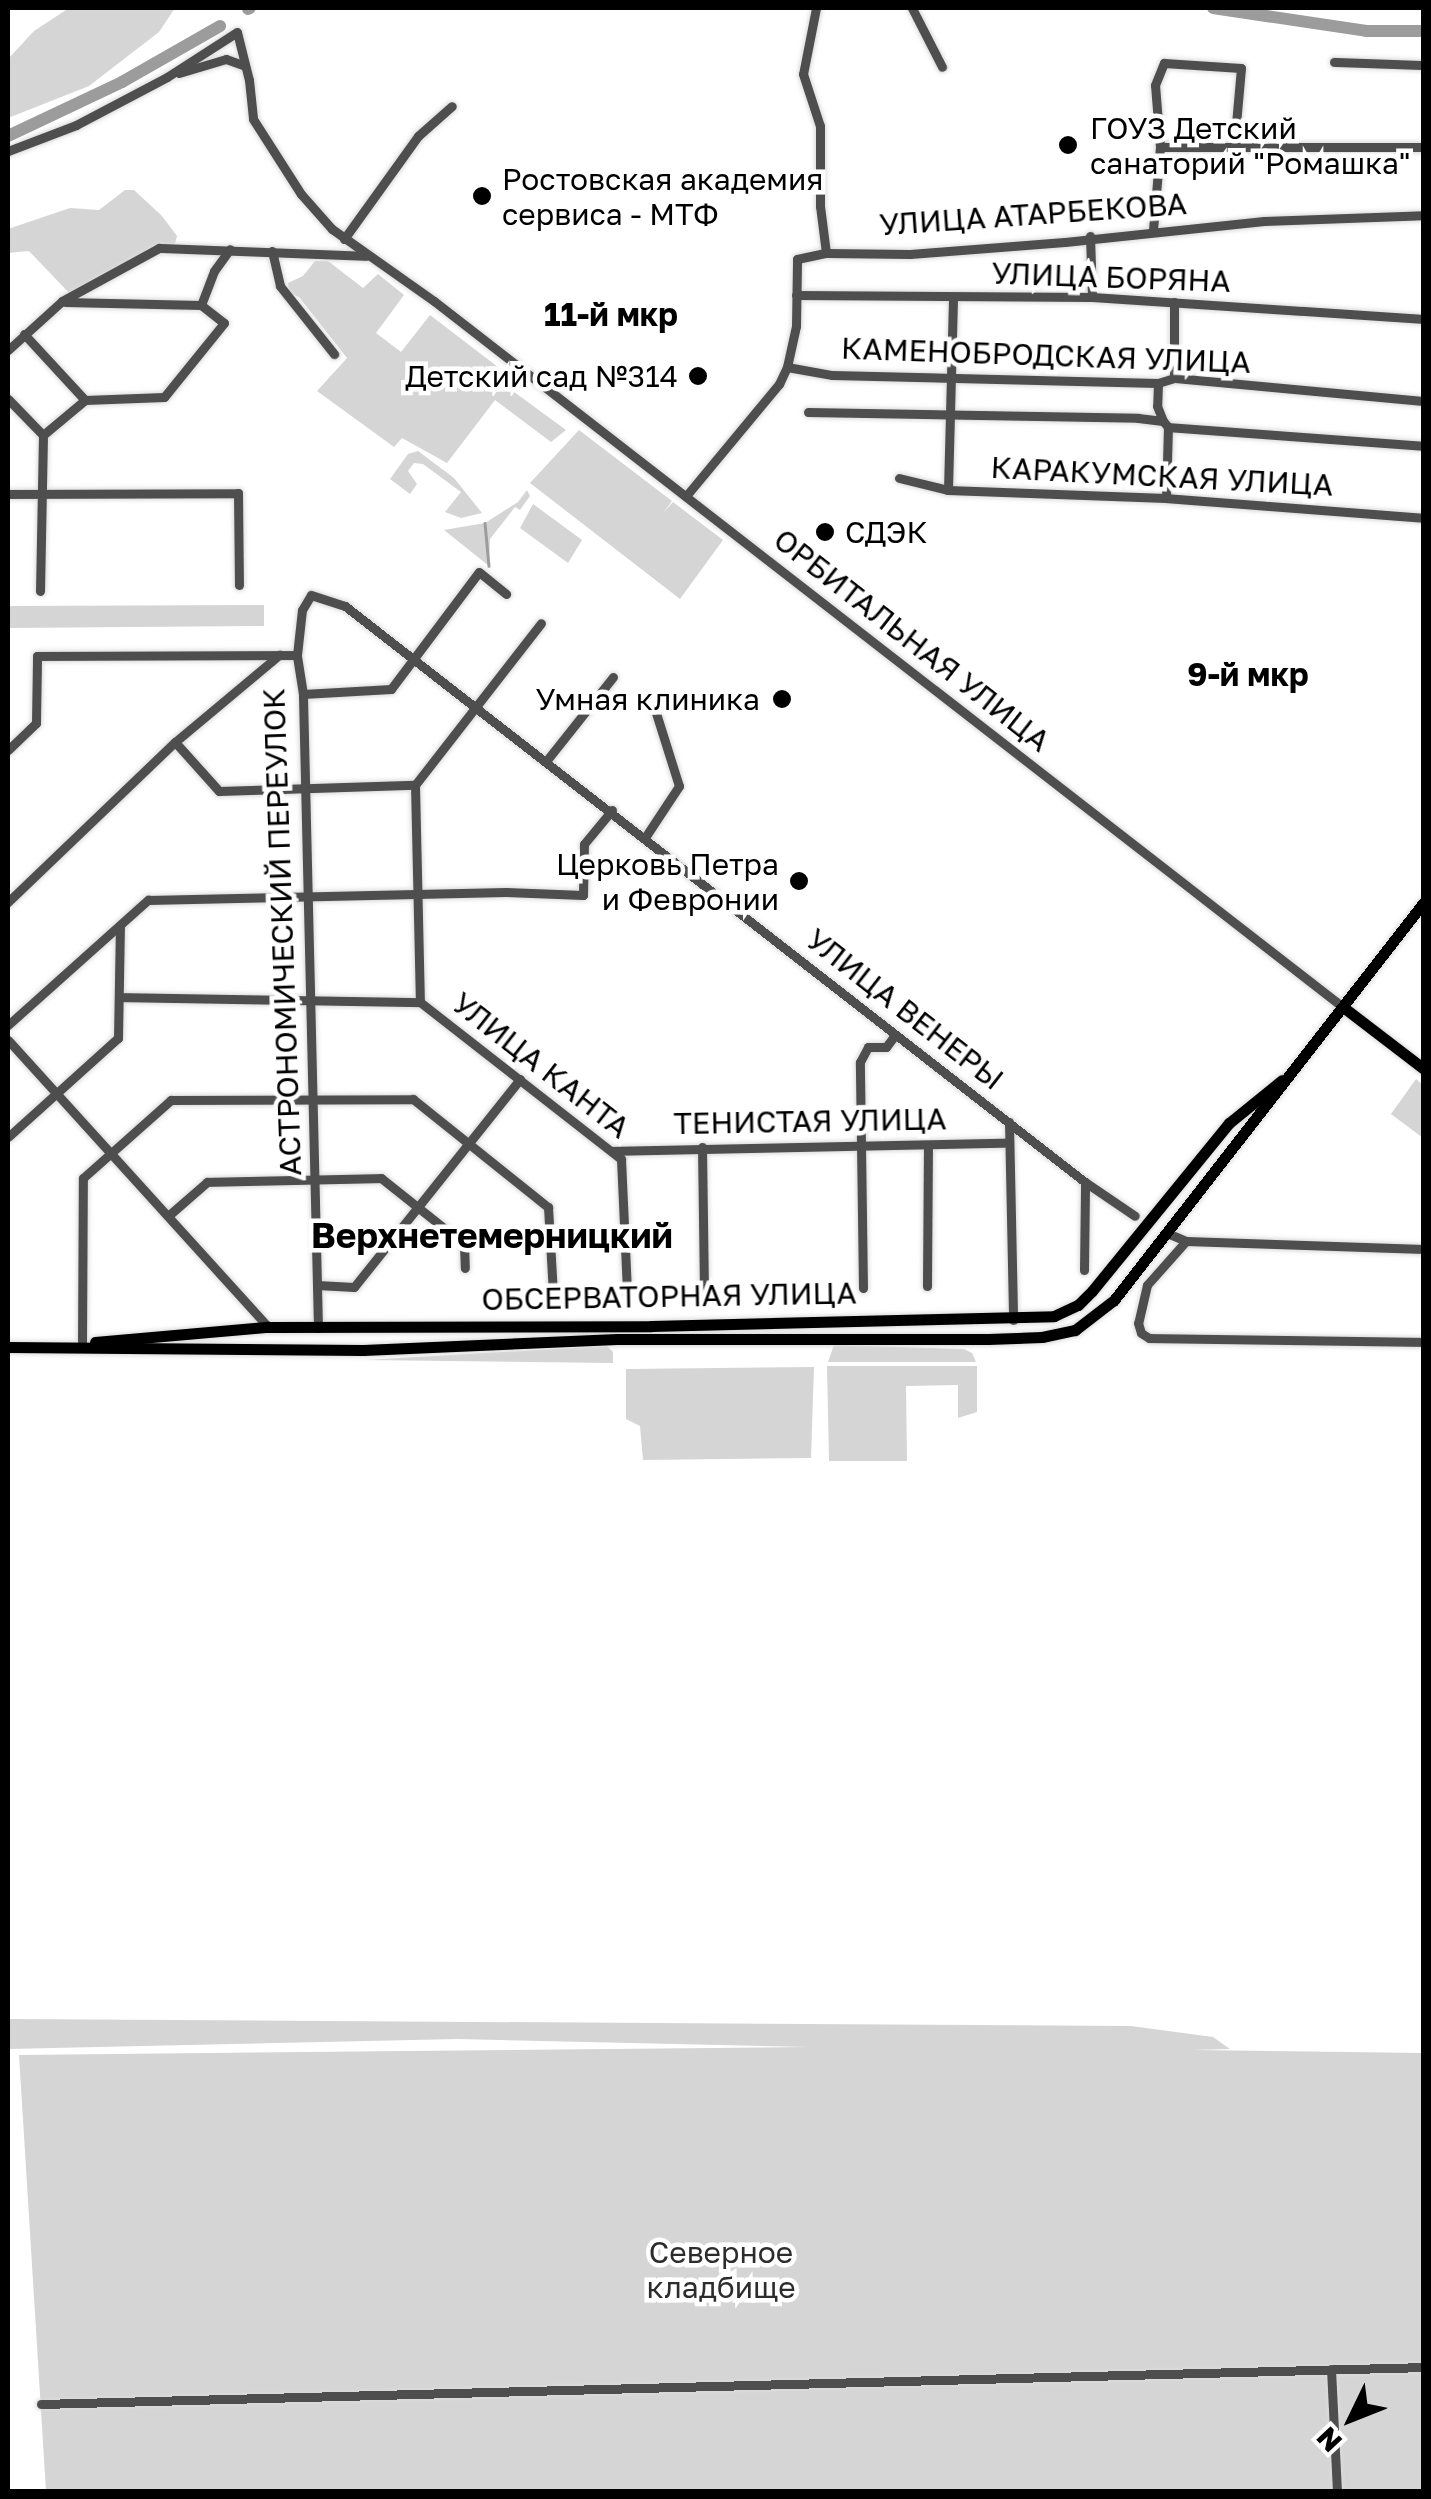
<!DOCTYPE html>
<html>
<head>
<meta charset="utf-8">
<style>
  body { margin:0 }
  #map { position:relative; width:1431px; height:2499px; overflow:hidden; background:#fff; font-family:"Golos Text",sans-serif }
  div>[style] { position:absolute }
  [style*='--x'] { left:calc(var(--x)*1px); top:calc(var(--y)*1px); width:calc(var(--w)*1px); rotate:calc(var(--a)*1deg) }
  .green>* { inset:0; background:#d5d5d5 }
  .stream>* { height:2.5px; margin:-1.25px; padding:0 1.25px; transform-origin:1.25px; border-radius:1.25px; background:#9c9c9c }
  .river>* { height:12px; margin:-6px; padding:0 6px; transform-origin:6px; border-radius:6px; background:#9c9c9c }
  .roads { filter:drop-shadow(0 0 2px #dbdbdb) drop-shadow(0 0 2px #dbdbdb) }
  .minor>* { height:9px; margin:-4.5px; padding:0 4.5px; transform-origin:4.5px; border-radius:4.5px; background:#4e4e4e }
  .major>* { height:11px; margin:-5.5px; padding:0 5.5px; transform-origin:5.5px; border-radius:5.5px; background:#000 }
  .dots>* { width:28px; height:28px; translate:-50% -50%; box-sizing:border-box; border:5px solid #fff; border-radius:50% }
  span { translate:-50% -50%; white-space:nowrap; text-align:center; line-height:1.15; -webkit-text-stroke:9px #fff; paint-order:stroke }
  .poi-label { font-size:30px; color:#000 }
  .left { translate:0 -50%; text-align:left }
  .right { translate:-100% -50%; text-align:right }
  .street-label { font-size:30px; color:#000 }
  .park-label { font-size:30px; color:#2c2c2c }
  .neighbourhood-label { font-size:32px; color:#000; font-weight:700 }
  .quarter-label { font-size:35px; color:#000; font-weight:700 }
  .frame { position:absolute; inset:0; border:10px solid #000; pointer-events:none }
  .north { position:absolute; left:1301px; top:2369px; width:100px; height:100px; -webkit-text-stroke:8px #fff; paint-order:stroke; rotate:227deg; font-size:28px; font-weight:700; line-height:40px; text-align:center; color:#000 }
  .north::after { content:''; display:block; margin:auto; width:35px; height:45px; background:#000; clip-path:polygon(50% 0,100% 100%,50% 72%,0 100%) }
</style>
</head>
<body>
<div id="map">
  <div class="green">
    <i style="clip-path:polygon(69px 8px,175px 8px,159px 32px,89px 86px,8px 118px,8px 59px,34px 31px)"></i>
    <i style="clip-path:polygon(125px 190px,134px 190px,162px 216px,177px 236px,174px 247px,159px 248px,72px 296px,29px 251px,8px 253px,8px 229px,70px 208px,99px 210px)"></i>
    <i style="clip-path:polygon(315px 261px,328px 261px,363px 288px,378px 274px,404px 295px,376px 333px,401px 352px,430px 315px,511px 377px,506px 386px,566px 430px,551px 442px,495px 400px,447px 463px,402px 438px,394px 447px,317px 391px,347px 358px,299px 297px,289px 293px,288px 283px,303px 276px)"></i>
    <i style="clip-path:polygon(579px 430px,672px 501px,663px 513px,673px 502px,723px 540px,680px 599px,530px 483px)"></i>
    <i style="clip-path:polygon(418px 451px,454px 478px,482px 513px,461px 518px,445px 512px,461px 492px,423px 464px,414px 463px,408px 471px,417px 484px,410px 494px,390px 479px,408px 454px)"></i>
    <i style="clip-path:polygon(527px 490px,530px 496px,520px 510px,515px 507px,490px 539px,489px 566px,444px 530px,485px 523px,518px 502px)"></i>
    <i style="clip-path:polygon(533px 504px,582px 540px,568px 563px,520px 528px)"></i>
    <i style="clip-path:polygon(264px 605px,264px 626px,8px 628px,8px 606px)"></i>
    <i style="clip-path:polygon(1416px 1079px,1423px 1085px,1423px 1138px,1391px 1114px)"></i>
    <i style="clip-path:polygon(834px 1345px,964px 1349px,972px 1353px,976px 1362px,828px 1362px)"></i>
    <i style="clip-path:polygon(607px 1346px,613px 1352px,613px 1363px,365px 1360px)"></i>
    <i style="clip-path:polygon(827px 1366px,977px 1366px,977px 1412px,958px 1418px,958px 1385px,906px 1386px,907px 1461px,829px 1461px)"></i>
    <i style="clip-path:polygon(814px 1367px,811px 1458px,643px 1460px,640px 1426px,626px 1419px,626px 1369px)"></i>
    <i style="clip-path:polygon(8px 2019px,1131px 2026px,1213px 2037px,1230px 2049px,1193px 2050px,1423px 2053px,1423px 2491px,46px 2491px,19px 2055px,809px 2047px,458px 2039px,8px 2049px)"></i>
  </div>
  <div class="stream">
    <i style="--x:485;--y:523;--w:43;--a:84.7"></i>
  </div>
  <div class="river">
    <i style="--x:1213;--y:8;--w:155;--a:8.5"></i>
    <i style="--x:1366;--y:31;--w:58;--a:0"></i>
    <i style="--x:248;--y:9;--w:2;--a:-27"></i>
    <i style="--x:8;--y:136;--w:126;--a:-25.3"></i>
    <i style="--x:122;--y:82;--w:113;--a:-29.7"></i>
  </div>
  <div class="roads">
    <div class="minor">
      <i style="--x:816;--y:8;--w:67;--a:101.1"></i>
      <i style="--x:803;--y:74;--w:55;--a:71.9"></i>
      <i style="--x:820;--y:126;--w:80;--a:90"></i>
      <i style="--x:820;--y:206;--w:47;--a:82.7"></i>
      <i style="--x:912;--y:8;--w:66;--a:63"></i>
      <i style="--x:1334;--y:62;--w:90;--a:1.9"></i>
      <i style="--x:179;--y:73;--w:49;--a:-16.6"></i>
      <i style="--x:226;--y:59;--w:20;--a:20"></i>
      <i style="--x:1160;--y:147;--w:264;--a:0"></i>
      <i style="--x:8;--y:151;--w:73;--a:-20.9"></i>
      <i style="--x:76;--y:125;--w:103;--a:-27.8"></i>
      <i style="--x:167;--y:77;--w:83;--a:-32.7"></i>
      <i style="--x:237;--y:32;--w:49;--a:76"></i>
      <i style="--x:249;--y:80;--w:39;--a:84"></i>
      <i style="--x:253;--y:119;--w:89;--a:57.4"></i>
      <i style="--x:301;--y:194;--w:47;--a:48.5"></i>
      <i style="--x:332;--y:229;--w:125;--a:35.2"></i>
      <i style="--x:434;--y:301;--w:1151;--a:37.84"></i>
      <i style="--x:1153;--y:230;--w:83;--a:-85.2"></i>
      <i style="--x:1160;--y:147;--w:62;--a:-94.6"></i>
      <i style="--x:1155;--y:85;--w:24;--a:-68"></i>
      <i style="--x:1164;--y:63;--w:77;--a:3.7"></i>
      <i style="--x:1241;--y:68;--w:78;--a:95.1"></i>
      <i style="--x:1090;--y:236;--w:61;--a:88.1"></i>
      <i style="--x:344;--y:239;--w:127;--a:-54.3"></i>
      <i style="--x:418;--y:136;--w:45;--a:-41.4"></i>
      <i style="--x:272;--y:251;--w:36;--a:77"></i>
      <i style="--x:280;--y:286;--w:87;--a:51.5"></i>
      <i style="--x:796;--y:295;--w:296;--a:0.4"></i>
      <i style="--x:1092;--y:297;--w:333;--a:3.8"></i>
      <i style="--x:65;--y:302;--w:136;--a:1.3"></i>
      <i style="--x:201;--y:305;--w:29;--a:38"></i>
      <i style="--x:224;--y:323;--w:95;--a:129"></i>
      <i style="--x:164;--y:397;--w:79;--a:177.8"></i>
      <i style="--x:201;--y:305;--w:36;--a:-69"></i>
      <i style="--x:214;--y:271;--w:27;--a:-54"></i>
      <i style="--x:24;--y:334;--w:90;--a:47.3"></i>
      <i style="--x:8;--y:350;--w:73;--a:-42.2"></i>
      <i style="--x:62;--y:301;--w:111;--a:-28.7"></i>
      <i style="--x:159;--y:248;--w:207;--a:2.2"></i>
      <i style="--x:787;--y:367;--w:46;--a:10.1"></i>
      <i style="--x:832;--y:375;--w:326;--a:1.4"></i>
      <i style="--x:1158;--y:383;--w:17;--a:-17"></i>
      <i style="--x:1174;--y:378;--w:251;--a:5.3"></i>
      <i style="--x:1174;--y:378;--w:76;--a:-90"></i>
      <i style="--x:1158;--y:383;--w:23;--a:92"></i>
      <i style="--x:1157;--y:406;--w:16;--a:68"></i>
      <i style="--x:8;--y:399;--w:50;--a:45.8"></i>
      <i style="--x:43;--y:435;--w:156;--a:91.1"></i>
      <i style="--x:808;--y:412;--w:330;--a:1"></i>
      <i style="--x:1138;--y:418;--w:25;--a:7"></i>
      <i style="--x:1163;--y:421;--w:8;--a:50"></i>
      <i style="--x:1168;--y:427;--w:257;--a:4.2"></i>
      <i style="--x:43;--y:435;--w:55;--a:-39.8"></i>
      <i style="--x:899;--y:478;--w:50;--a:13.8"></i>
      <i style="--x:948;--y:490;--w:218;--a:2.1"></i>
      <i style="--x:1166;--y:498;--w:259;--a:4.4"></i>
      <i style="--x:948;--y:490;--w:193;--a:-88.5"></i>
      <i style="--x:8;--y:494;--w:230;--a:-0.2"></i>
      <i style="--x:238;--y:493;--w:92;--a:89.4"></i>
      <i style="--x:686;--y:496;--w:146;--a:-50.3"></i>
      <i style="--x:779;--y:384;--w:19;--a:-65"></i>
      <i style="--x:787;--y:367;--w:42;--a:-77.6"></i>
      <i style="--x:796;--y:326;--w:67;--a:-89.1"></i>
      <i style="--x:797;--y:259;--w:30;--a:-12"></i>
      <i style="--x:826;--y:253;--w:84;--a:0.7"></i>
      <i style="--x:910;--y:254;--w:155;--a:-4.4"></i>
      <i style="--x:1065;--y:242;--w:200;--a:-6"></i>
      <i style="--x:1264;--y:221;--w:160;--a:-2.1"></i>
      <i style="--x:1166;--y:498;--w:71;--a:-88.4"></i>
      <i style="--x:303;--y:694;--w:88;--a:-3.3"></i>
      <i style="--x:391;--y:689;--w:146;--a:-53.1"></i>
      <i style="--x:479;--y:572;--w:35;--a:39"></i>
      <i style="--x:175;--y:742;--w:66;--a:48.1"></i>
      <i style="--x:219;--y:791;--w:196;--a:-1.8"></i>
      <i style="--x:415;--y:785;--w:205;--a:-52.1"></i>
      <i style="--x:8;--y:750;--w:39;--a:-44"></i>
      <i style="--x:36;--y:723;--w:67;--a:-89.1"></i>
      <i style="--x:37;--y:656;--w:260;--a:-0.2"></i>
      <i style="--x:547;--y:760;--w:106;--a:-51.5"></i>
      <i style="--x:415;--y:785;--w:217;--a:88.7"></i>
      <i style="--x:646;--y:836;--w:60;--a:-56.6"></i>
      <i style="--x:679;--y:786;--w:80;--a:-107.5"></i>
      <i style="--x:8;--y:902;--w:231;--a:-43.8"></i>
      <i style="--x:175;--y:742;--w:136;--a:-39.9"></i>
      <i style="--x:119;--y:997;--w:301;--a:1"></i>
      <i style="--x:420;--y:1002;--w:255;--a:38"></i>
      <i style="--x:621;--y:1159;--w:134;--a:87.4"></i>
      <i style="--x:8;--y:1025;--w:188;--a:-41.8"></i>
      <i style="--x:148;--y:900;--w:358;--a:-1.3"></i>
      <i style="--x:506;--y:892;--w:77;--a:2.2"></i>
      <i style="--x:583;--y:895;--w:51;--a:-88.9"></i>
      <i style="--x:584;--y:844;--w:44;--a:-50.5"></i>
      <i style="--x:8;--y:1040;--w:387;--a:47.8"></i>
      <i style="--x:1009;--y:1122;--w:198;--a:88.8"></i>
      <i style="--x:8;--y:1137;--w:148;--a:-42"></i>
      <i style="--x:118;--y:1038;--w:112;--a:-89"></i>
      <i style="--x:702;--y:1147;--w:145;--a:89.2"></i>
      <i style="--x:612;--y:1151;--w:397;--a:-1.2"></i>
      <i style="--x:168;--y:1216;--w:52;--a:-41.1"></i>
      <i style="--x:207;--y:1182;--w:174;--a:-1.3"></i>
      <i style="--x:381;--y:1178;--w:106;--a:38.5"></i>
      <i style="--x:464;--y:1244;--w:24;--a:88"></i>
      <i style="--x:1167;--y:1233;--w:21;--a:23"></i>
      <i style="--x:1186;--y:1241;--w:238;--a:1.9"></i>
      <i style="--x:1186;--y:1241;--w:59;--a:131.6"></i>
      <i style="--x:1147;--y:1285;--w:39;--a:103"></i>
      <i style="--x:1138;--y:1323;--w:10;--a:73"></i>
      <i style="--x:1141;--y:1333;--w:9;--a:32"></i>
      <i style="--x:1149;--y:1338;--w:275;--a:0.8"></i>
      <i style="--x:1084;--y:1270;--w:88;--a:-89.3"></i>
      <i style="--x:317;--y:1285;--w:37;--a:3"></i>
      <i style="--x:354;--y:1287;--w:266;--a:-51.4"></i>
      <i style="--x:927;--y:1286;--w:139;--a:-89.6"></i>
      <i style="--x:863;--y:1288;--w:226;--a:-90.8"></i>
      <i style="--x:860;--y:1062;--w:17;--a:-62"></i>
      <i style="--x:868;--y:1047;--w:18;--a:0"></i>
      <i style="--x:886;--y:1047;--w:15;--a:-53"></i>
      <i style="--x:318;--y:1328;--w:634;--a:-91.36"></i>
      <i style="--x:303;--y:694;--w:39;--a:-99"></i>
      <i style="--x:297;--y:655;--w:45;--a:-83.7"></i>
      <i style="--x:302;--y:610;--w:17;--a:-59"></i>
      <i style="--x:311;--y:595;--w:36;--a:18"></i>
      <i style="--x:345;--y:606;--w:938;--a:37.9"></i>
      <i style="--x:1085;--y:1182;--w:60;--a:34.2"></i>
      <i style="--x:82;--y:1345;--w:167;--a:-89.7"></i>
      <i style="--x:83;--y:1178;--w:118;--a:-41.6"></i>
      <i style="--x:171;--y:1100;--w:242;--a:-0.2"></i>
      <i style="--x:413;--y:1099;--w:173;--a:38.7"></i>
      <i style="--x:548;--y:1207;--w:88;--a:86.7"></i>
      <i style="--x:1331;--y:2369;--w:123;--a:87.2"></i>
      <i style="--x:41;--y:2404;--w:1383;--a:-1.53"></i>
    </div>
    <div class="major">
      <i style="--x:1343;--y:1007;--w:102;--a:37.4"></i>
      <i style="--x:95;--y:1342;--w:174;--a:-5"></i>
      <i style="--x:268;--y:1327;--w:383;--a:-0.1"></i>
      <i style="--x:651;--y:1326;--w:403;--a:-1.4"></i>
      <i style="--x:1054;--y:1316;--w:26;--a:-25"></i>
      <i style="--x:1078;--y:1305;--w:20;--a:-45"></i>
      <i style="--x:1092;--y:1291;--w:217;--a:-50.8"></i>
      <i style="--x:1229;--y:1123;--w:68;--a:-39.1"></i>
      <i style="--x:8;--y:1347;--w:355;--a:0.5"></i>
      <i style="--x:363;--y:1350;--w:254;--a:-2.5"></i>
      <i style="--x:617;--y:1339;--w:371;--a:0"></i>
      <i style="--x:988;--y:1339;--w:54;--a:-2.1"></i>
      <i style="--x:1042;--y:1337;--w:34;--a:-12"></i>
      <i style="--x:1075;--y:1330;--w:49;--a:-37.6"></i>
      <i style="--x:1114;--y:1300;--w:504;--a:-52.09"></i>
    </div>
  </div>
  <div class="dots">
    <i style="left:1068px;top:145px;background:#000"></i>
    <i style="left:482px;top:196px;background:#000"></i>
    <i style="left:698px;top:376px;background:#000"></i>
    <i style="left:825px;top:532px;background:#000"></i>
    <i style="left:782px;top:699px;background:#000"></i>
    <i style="left:799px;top:881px;background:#000"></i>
  </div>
  <div class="poi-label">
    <span class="left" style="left:1090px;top:145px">ГОУЗ Детский<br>санаторий "Ромашка"</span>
    <span class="left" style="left:502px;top:196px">Ростовская академия<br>сервиса - МТФ</span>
    <span class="right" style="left:678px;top:376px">Детский сад №314</span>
    <span class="left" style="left:845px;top:532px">СДЭК</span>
    <span class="right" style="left:760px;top:699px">Умная клиника</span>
    <span class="right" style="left:779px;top:881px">Церковь Петра<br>и Февронии</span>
  </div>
  <div class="street-label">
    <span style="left:1033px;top:214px;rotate:-4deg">УЛИЦА АТАРБЕКОВА</span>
    <span style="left:1111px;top:277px;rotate:2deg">УЛИЦА БОРЯНА</span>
    <span style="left:1046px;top:355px;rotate:2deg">КАМЕНОБРОДСКАЯ УЛИЦА</span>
    <span style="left:1162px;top:476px;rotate:3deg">КАРАКУМСКАЯ УЛИЦА</span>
    <span style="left:912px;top:640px;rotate:38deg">ОРБИТАЛЬНАЯ УЛИЦА</span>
    <span style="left:282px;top:932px;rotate:-92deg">АСТРОНОМИЧЕСКИЙ ПЕРЕУЛОК</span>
    <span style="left:905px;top:1009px;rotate:38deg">УЛИЦА ВЕНЕРЫ</span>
    <span style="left:541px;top:1065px;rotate:38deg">УЛИЦА КАНТА</span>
    <span style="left:810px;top:1121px;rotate:-1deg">ТЕНИСТАЯ УЛИЦА</span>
    <span style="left:669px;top:1296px;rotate:-1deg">ОБСЕРВАТОРНАЯ УЛИЦА</span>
  </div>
  <div class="park-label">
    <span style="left:721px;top:2269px">Северное<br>кладбище</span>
  </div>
  <div class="neighbourhood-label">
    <span style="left:611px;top:314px">11-й мкр</span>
    <span style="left:1248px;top:674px">9-й мкр</span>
  </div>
  <div class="quarter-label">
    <span style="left:492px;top:1235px">Верхнетемерницкий</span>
  </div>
  <div class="frame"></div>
  <div class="north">N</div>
</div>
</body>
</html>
